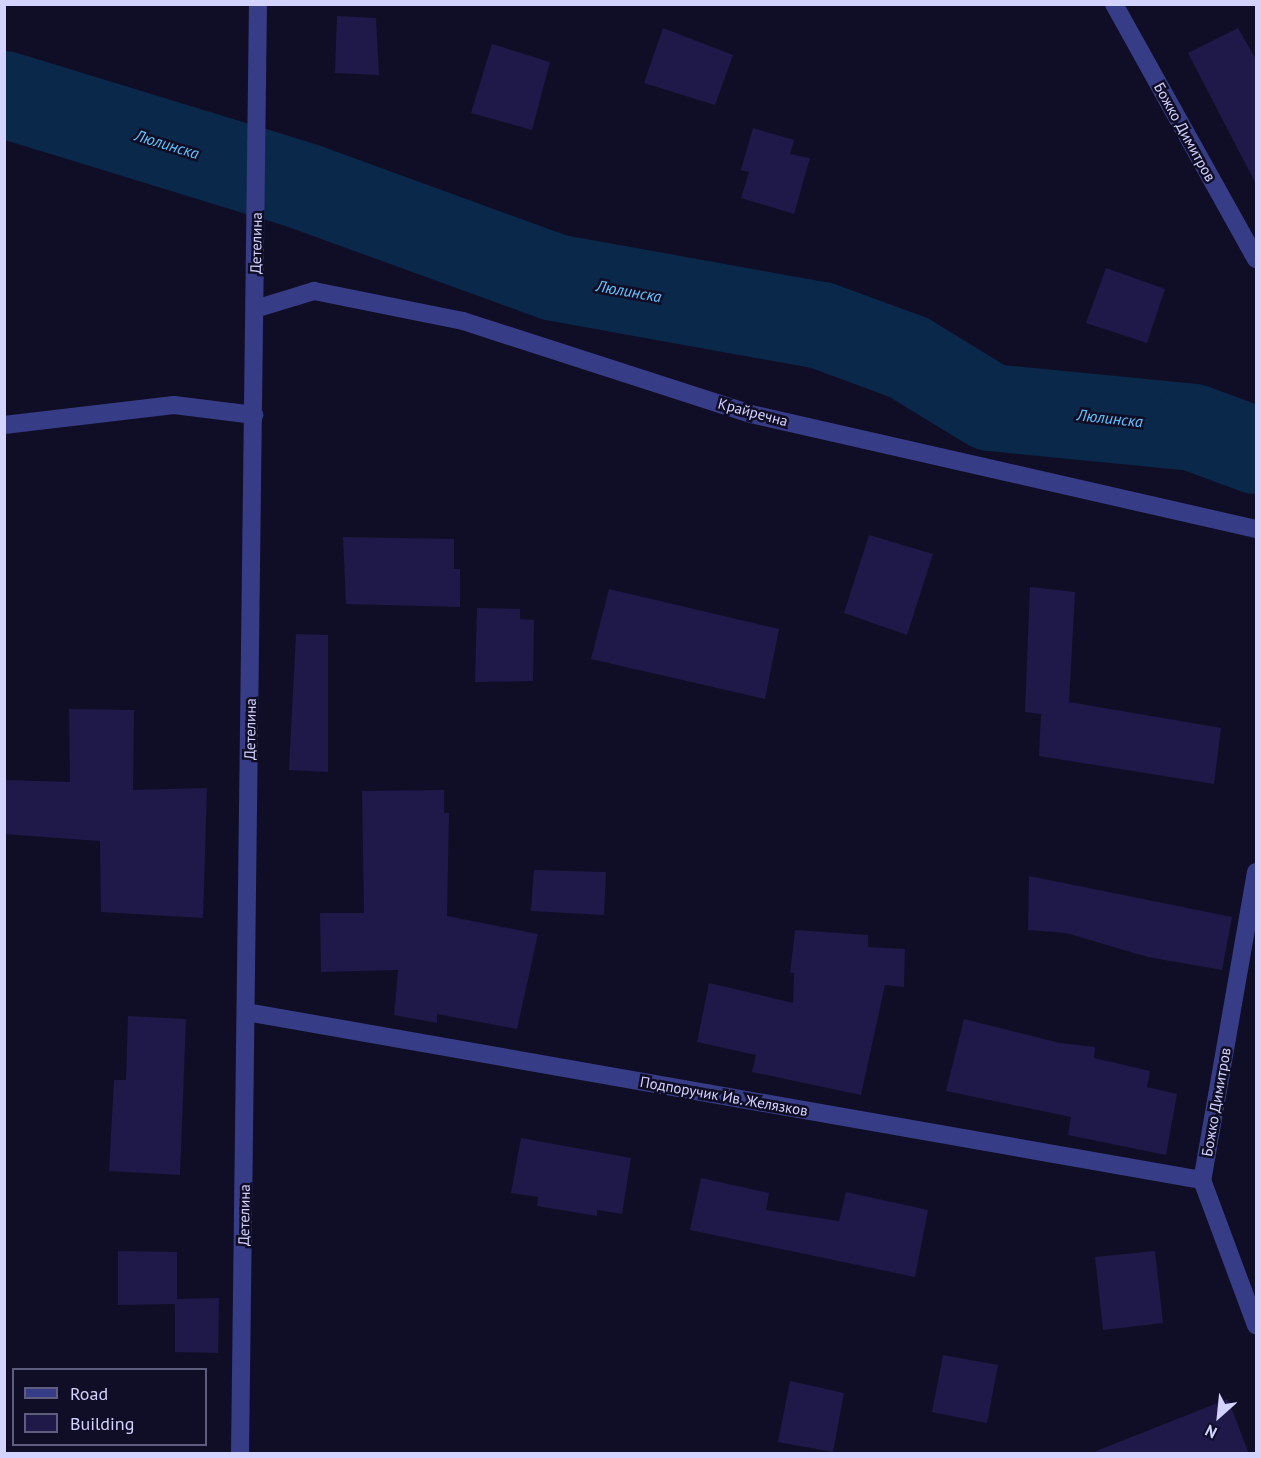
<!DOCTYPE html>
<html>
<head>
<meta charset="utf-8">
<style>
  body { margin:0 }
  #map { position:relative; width:1261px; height:1458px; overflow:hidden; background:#100e26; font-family:"PT Sans",sans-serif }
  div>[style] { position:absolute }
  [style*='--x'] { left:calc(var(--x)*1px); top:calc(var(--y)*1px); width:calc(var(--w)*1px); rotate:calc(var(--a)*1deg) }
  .river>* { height:87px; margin:-43.5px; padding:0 43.5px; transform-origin:43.5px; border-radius:43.5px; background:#0a2849 }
  .building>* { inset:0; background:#1e1948 }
  .minor>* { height:18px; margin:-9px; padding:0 9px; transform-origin:9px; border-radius:9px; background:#373c87 }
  span { translate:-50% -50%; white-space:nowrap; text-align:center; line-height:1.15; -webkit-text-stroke:5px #100e26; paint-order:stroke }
  .street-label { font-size:15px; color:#d4d3ff }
  .water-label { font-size:16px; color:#61c6ff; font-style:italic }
  .frame { position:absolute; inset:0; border:6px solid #d4d3ff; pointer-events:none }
  .legend { position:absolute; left:12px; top:1368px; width:195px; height:78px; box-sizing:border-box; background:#100e26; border:2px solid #5e5d7d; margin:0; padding:8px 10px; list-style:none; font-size:18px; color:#d4d3ff }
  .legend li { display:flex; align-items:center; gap:12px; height:30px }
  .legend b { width:30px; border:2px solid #5e5d7d }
  .north { position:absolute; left:1189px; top:1386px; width:60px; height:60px; -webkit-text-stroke:4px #100e26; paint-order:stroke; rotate:207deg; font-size:16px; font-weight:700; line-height:24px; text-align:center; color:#d4d3ff }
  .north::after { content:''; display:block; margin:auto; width:21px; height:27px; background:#d4d3ff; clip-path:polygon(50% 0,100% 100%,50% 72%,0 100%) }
</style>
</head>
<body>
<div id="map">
  <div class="river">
    <i style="--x:4;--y:94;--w:314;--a:17"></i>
    <i style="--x:304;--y:186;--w:266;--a:20"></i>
    <i style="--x:554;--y:277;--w:271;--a:10.2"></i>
    <i style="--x:821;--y:325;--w:93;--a:20.2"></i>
    <i style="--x:908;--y:357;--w:96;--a:31.4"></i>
    <i style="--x:990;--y:407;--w:204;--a:5.6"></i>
    <i style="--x:1193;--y:427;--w:67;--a:20.1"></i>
  </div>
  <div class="building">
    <i style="clip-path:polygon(337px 16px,376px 18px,379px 75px,335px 73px)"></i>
    <i style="clip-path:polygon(663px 28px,733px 55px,715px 105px,644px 83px)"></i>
    <i style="clip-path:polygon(1238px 28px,1257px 61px,1257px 186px,1188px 53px)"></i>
    <i style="clip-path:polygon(492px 44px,550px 62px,532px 130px,471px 113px)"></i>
    <i style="clip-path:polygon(753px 128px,794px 140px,790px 154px,810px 158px,794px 214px,741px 198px,749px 172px,741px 170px)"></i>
    <i style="clip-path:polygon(1106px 268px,1165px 289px,1147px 343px,1086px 323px)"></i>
    <i style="clip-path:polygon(869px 535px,933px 554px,907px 635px,844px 613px)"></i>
    <i style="clip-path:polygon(343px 537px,454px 539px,454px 569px,460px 569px,460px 607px,346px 604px)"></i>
    <i style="clip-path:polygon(1030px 587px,1075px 592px,1069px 702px,1221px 728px,1214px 784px,1039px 756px,1041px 714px,1025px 712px)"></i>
    <i style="clip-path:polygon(609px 589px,779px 629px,765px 699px,591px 659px)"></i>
    <i style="clip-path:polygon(477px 608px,520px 609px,520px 619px,534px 620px,533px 681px,475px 682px)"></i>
    <i style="clip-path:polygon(296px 634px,328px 635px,328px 772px,289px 770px)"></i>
    <i style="clip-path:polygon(69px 709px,134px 710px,133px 790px,207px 788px,203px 918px,101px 912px,100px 841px,4px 834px,4px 780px,70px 782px)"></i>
    <i style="clip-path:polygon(444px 790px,444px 813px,449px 813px,447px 916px,538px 934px,517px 1029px,437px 1014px,437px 1023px,394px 1015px,398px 970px,321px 972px,320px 913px,364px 913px,362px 791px)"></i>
    <i style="clip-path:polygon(534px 870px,606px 872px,604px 915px,531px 911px)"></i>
    <i style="clip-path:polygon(1029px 876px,1232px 917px,1222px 970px,1148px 957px,1066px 933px,1028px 930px)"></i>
    <i style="clip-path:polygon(795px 930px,868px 935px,868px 947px,905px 949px,904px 987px,885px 985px,861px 1095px,752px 1072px,756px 1055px,697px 1042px,709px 983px,793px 1003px,794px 973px,790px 973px)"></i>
    <i style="clip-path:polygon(128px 1016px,186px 1019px,180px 1175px,109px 1171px,114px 1080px,126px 1080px)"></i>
    <i style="clip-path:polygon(964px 1019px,1060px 1043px,1095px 1047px,1094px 1058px,1150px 1071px,1147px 1087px,1177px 1094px,1166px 1155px,1068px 1135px,1071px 1117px,946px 1091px)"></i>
    <i style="clip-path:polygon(521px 1138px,631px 1158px,622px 1214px,597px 1210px,597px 1216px,537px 1206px,538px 1197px,511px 1193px)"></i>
    <i style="clip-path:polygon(701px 1178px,769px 1193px,766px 1210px,839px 1221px,846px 1192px,928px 1210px,915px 1277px,690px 1230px)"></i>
    <i style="clip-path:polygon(118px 1251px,177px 1252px,177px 1299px,219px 1298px,218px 1353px,175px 1352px,175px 1304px,118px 1305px)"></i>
    <i style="clip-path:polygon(1155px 1251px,1163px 1323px,1103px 1330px,1095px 1257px)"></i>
    <i style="clip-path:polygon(943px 1355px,998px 1365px,987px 1423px,932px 1412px)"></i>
    <i style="clip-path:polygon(790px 1381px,844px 1393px,833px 1452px,778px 1442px)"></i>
    <i style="clip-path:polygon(1228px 1399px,1249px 1454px,1097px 1454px,1096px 1451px)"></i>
  </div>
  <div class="minor">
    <i style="--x:1114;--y:4;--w:292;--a:60.9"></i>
    <i style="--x:255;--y:309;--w:62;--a:-17"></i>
    <i style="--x:314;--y:291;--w:152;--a:11.4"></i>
    <i style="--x:463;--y:321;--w:303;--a:17.9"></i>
    <i style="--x:751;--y:414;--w:518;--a:12.83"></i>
    <i style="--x:4;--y:425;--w:171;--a:-6.7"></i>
    <i style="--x:174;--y:405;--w:81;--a:7.1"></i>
    <i style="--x:1256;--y:872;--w:313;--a:99.9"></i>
    <i style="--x:1202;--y:1180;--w:155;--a:69.6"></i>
    <i style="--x:246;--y:1012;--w:971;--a:9.97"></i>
    <i style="--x:240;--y:1454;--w:1450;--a:-89.29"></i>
  </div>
  <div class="street-label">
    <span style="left:1185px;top:132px;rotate:61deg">Божко Димитров</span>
    <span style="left:256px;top:243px;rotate:-89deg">Детелина</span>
    <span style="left:753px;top:412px;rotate:15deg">Крайречна</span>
    <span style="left:250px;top:729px;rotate:-89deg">Детелина</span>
    <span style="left:724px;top:1096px;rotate:10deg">Подпоручик Ив. Желязков</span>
    <span style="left:1216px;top:1102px;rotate:-80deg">Божко Димитров</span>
    <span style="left:244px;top:1215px;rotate:-89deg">Детелина</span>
  </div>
  <div class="water-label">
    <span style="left:167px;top:144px;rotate:17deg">Люлинска</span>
    <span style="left:629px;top:291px;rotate:10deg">Люлинска</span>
    <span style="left:1110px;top:418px;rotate:6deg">Люлинска</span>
  </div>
  <div class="frame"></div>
  <ul class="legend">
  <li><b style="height:8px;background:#373c87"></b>Road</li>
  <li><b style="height:16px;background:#1e1948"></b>Building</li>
  </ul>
  <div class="north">N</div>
</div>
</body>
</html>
